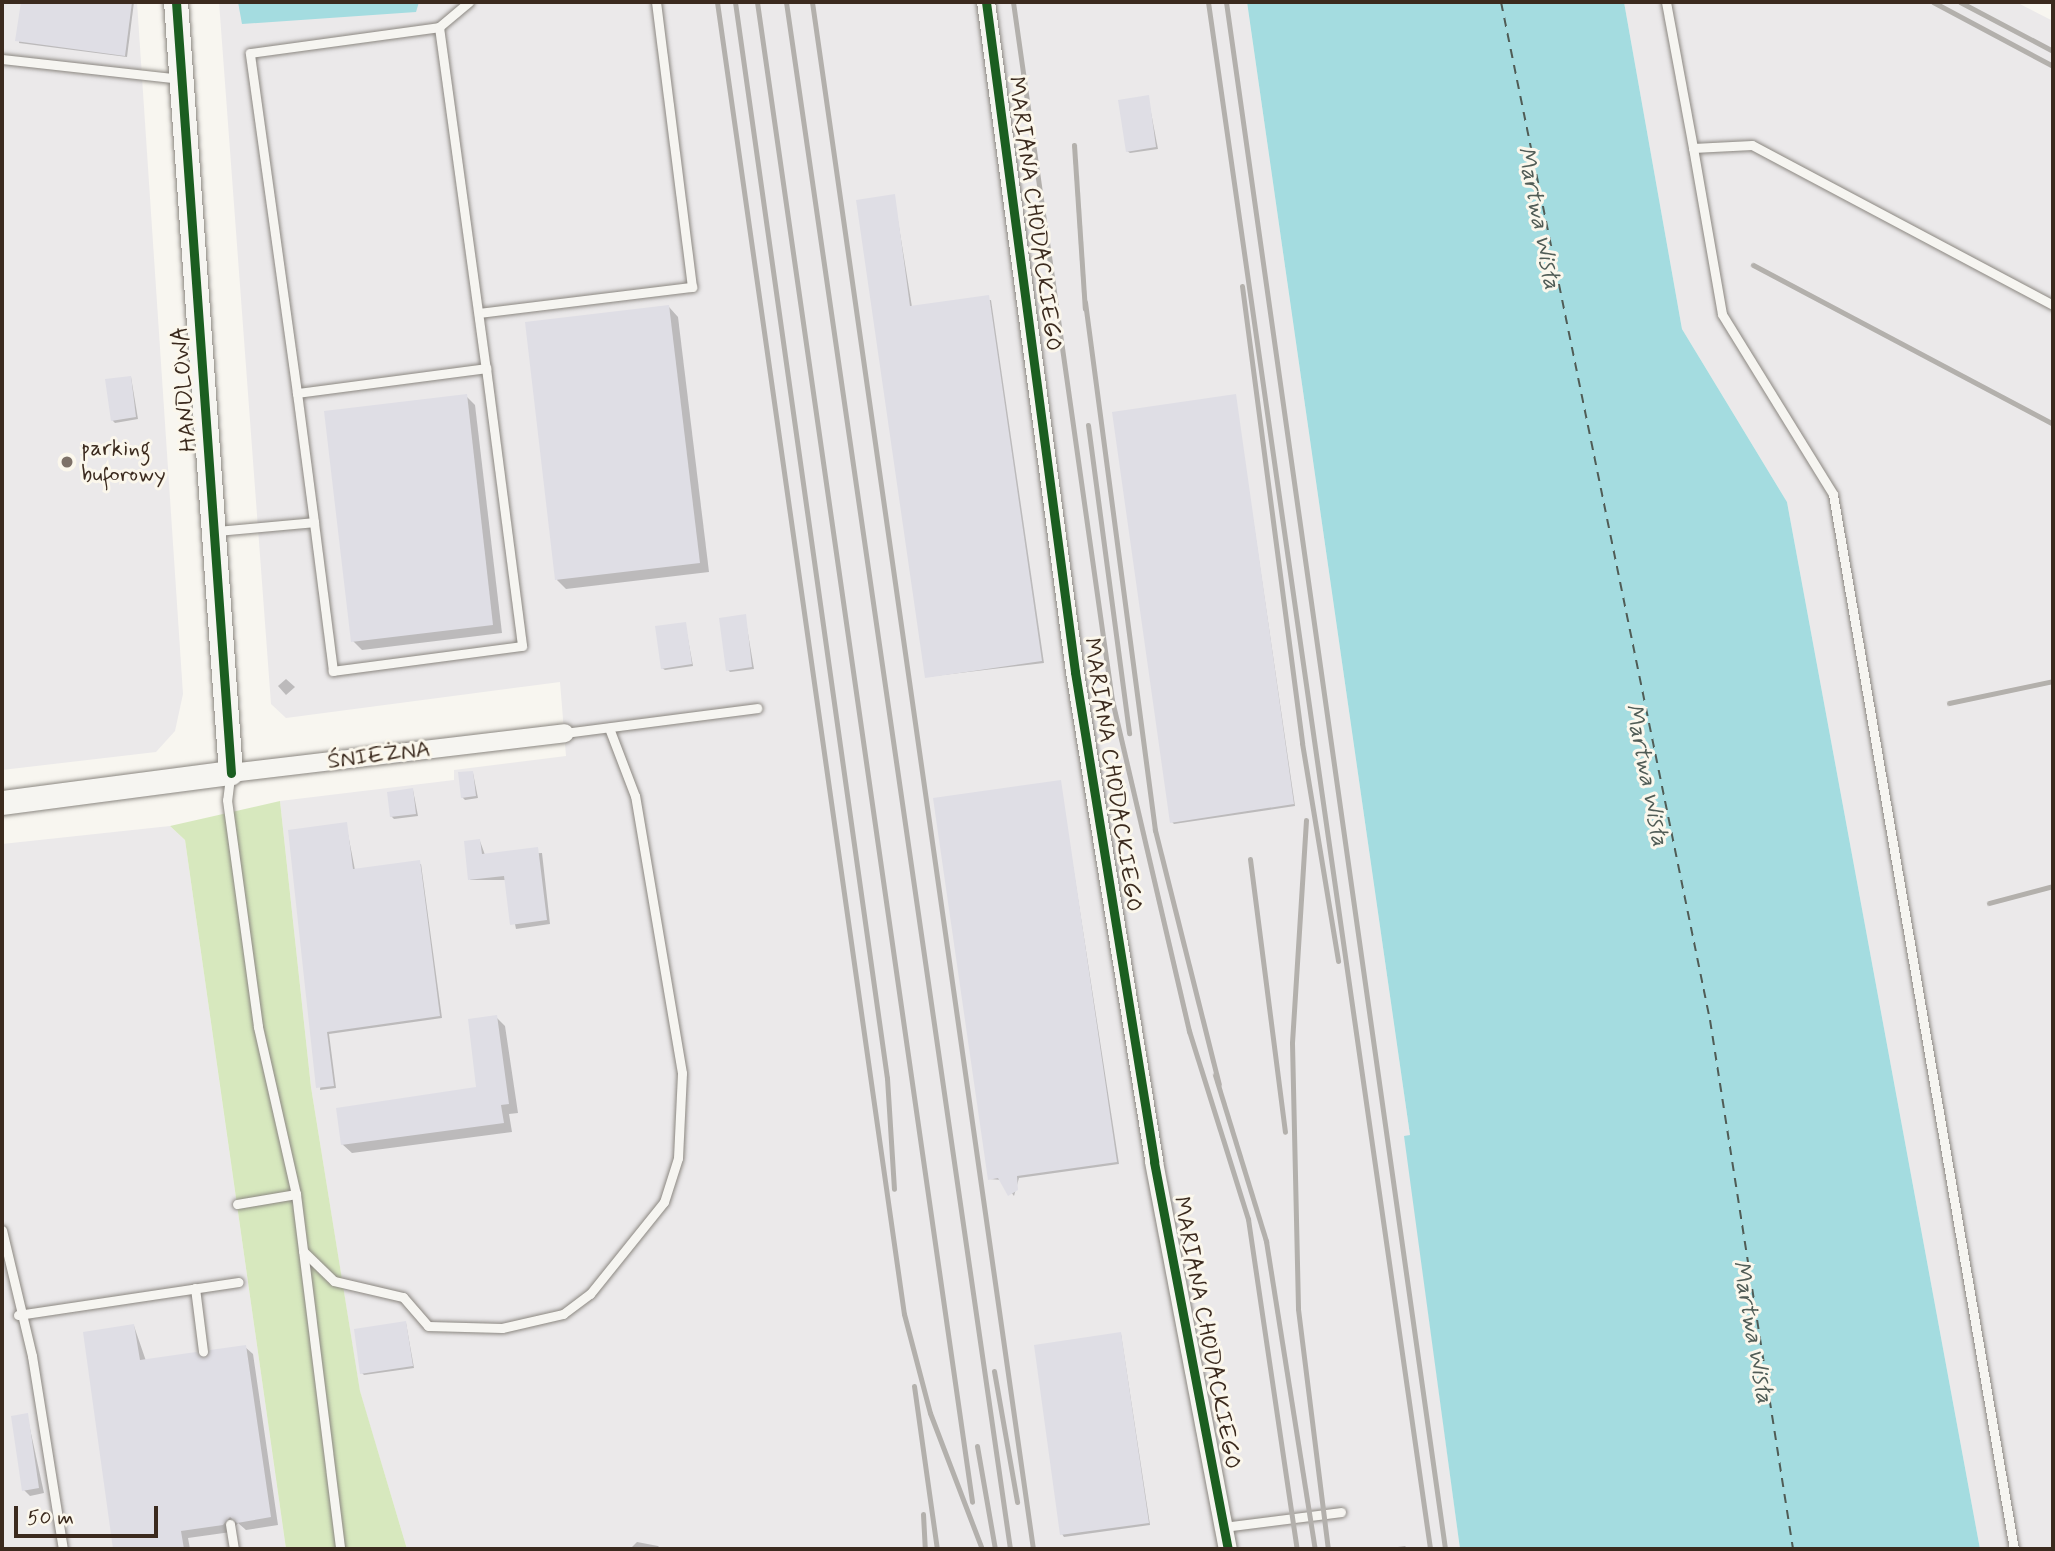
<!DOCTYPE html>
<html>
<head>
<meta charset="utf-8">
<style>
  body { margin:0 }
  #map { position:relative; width:2055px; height:1551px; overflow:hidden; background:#f8f6f0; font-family:Mynerve,sans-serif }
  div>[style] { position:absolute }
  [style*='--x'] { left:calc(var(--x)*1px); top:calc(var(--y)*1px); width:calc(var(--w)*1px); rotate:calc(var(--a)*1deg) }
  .built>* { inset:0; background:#ebe9ea }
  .green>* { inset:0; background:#d7e8be }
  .water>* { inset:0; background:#a4dce0 }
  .shadow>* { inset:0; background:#0003 }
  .ferry>* { height:2px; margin-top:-1px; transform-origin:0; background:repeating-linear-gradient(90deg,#505c56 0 9px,transparent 0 16px) }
  .building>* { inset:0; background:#dfdee5 }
  .roads { filter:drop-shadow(0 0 2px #8b8781) drop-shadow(0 0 2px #8b8781) }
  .lane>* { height:9px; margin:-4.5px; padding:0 4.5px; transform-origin:4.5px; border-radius:4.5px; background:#f6f5f1 }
  .street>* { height:18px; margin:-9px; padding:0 9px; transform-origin:9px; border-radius:9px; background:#f6f5f1 }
  .secondary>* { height:24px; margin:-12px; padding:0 12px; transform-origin:12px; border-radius:12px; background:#f6f5f1 }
  .rail>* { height:5px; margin:-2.5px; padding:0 2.5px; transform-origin:2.5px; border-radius:2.5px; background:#b3b0ac }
  .cycleway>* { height:9px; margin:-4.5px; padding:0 4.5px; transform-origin:4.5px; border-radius:4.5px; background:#1b5e20 }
  .dots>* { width:19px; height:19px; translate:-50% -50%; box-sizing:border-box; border:4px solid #fbf7ec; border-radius:50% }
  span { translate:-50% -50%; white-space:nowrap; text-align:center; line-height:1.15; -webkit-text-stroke:6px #fbf7ec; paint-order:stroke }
  .street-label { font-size:23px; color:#3b2a1e }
  .poi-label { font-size:23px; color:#3b2a1e }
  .left { translate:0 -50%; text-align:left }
  .water-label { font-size:24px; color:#505c56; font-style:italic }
  .frame { position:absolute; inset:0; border:4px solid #3b2a1e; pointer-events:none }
  .scale { position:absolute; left:14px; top:1506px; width:144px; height:32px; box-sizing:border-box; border:4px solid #3b2a1e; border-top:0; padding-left:9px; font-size:21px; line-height:24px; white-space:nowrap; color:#3b2a1e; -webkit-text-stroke:5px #fbf7ec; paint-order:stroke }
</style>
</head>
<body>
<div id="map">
  <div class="built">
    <i style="clip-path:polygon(2px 2px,137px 2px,183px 694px,175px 731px,156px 752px,2px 770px)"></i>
    <i style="clip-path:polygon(219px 2px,1247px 2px,1410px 1135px,1405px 1137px,1460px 1549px,407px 1549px,360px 1392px,311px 1087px,280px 801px,454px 780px,454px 770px,566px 756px,560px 682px,286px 718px,271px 704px)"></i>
    <i style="clip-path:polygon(1624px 2px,2016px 2px,2053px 21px,2053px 1549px,1980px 1549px,1787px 502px,1682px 329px)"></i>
    <i style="clip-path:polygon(170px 826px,185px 840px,286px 1549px,2px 1549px,2px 844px)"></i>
  </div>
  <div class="green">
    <i style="clip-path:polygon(280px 801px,311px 1087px,360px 1391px,407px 1549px,286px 1549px,185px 840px,170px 826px)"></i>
  </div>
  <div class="water">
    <i style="clip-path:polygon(238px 2px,419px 2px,416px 12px,242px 24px)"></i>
    <i style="clip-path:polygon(1247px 2px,1624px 2px,1682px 329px,1787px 502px,1980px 1549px,1460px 1549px,1404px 1136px,1410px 1135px)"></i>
  </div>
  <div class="shadow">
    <i style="clip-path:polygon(23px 2px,134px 2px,127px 57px,19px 43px)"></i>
    <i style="clip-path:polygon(1148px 97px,1158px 149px,1130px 153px,1127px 151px)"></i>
    <i style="clip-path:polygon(894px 196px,912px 307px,991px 300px,1044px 663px,926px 677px)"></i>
    <i style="clip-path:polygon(669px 307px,678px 317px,709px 572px,566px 589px,557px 580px)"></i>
    <i style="clip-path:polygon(131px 377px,138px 419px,115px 423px,112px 420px)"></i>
    <i style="clip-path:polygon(466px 396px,475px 405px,502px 633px,362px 650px,353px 641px)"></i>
    <i style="clip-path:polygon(1235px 396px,1295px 806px,1174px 824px,1172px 822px)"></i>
    <i style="clip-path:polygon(745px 616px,754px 669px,730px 672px,728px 670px)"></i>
    <i style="clip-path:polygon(685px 623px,693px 666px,665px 670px,662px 668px)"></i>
    <i style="clip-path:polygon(286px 679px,295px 687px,286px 695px,278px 686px)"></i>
    <i style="clip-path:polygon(473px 773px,478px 798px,465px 800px,462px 797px)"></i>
    <i style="clip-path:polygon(1060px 782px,1119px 1164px,1019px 1178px,1014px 1196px,1002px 1180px,989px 1179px)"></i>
    <i style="clip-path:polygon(413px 790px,418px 816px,394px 819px,391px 816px)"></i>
    <i style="clip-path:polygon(346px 824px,355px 870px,421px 864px,442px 1018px,329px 1034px,336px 1088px,320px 1090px)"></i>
    <i style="clip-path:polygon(480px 841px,485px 855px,542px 853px,550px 924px,516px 929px,506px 880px,470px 880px)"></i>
    <i style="clip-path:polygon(496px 1017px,505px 1026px,518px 1113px,509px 1114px,512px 1132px,352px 1153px,342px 1144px,478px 1089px)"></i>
    <i style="clip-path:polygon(406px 1323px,414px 1368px,364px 1375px,362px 1373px)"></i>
    <i style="clip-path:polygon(134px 1326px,146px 1361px,205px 1360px,245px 1347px,253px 1354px,278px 1525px,246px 1530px,238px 1523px,231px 1532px,188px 1538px,190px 1549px,115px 1549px,85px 1333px)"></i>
    <i style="clip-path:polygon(1121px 1334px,1150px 1525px,1064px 1537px,1062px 1534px)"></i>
    <i style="clip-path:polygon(27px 1415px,44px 1493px,30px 1496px,24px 1490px)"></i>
    <i style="clip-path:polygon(637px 1542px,658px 1546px,661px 1549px,630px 1549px)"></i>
    <i style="clip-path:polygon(1405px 1546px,1408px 1549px,1383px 1549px)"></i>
  </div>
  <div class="ferry">
    <i style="--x:1501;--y:2;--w:1039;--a:78.4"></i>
    <i style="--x:1710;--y:1020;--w:535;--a:81.08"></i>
  </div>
  <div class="building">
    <i style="clip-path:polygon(21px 2px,132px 2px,125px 56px,15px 41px)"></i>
    <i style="clip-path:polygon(1149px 95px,1156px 147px,1126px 152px,1118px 100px)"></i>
    <i style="clip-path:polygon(895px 194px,910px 306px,989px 295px,1042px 661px,925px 678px,856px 200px)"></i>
    <i style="clip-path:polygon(669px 305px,700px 563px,555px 580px,525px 322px)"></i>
    <i style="clip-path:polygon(131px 376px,136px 417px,111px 421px,105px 379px)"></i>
    <i style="clip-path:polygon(467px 394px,493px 625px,351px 642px,324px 411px)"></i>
    <i style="clip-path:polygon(1236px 394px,1294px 804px,1170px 823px,1112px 412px)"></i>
    <i style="clip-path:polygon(746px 614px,752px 667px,726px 671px,719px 618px)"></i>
    <i style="clip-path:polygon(686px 622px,692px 664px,661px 669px,655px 626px)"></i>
    <i style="clip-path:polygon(473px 771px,476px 796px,461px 798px,458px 772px)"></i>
    <i style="clip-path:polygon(1061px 780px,1117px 1162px,1017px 1176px,1018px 1190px,1008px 1196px,998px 1178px,988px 1180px,933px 798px)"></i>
    <i style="clip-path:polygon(413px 788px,416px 814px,390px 817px,387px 792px)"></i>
    <i style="clip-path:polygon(347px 822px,353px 869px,420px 860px,440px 1016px,327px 1032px,334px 1086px,316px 1088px,288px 830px)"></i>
    <i style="clip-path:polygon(480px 839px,482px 854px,538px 847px,547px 920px,510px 925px,504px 876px,468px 880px,464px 841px)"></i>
    <i style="clip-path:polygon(497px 1015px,509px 1104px,501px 1105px,504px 1123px,341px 1145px,336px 1108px,476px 1087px,468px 1019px)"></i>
    <i style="clip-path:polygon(406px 1321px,413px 1366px,360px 1374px,354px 1329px)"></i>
    <i style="clip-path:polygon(134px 1324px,140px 1360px,196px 1352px,205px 1358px,210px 1350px,246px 1345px,271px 1517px,237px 1523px,230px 1517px,223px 1525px,181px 1531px,184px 1549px,113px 1549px,83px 1332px)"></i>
    <i style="clip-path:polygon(1121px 1332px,1149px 1523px,1060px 1535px,1034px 1345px)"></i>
    <i style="clip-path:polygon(28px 1413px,39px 1488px,22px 1491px,11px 1416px)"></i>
  </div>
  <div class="roads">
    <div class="lane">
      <i style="--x:1666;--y:2;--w:148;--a:79.5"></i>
      <i style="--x:439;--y:27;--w:39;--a:-40"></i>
      <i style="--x:2;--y:59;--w:178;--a:6.4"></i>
      <i style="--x:479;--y:313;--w:215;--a:-7"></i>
      <i style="--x:692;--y:287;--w:287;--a:-97.2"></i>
      <i style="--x:297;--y:393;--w:343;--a:-97.9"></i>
      <i style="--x:250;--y:53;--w:191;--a:-7.8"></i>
      <i style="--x:439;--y:27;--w:344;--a:82.2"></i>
      <i style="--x:216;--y:531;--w:98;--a:-5.2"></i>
      <i style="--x:314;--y:522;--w:130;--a:-97.5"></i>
      <i style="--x:297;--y:393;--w:191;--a:-7.5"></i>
      <i style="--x:486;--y:368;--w:280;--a:82.6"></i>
      <i style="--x:522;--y:646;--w:191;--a:172.5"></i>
      <i style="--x:333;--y:671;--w:150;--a:-97.3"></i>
      <i style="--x:565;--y:733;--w:194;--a:-7.4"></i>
      <i style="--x:230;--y:777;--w:23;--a:97"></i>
      <i style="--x:227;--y:800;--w:229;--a:82.2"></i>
      <i style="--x:258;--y:1027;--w:171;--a:77.2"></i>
      <i style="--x:296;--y:1194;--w:358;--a:82.9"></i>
      <i style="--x:237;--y:1204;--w:60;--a:-9.6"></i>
      <i style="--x:2;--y:1230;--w:130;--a:76.6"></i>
      <i style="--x:32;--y:1356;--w:195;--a:80.9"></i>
      <i style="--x:303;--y:1251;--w:43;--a:44.1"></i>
      <i style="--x:334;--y:1281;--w:71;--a:13.1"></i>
      <i style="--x:403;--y:1297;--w:38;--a:49"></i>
      <i style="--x:428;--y:1326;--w:74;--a:1.5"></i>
      <i style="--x:502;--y:1328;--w:63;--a:-12.9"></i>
      <i style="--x:563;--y:1314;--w:34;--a:-37"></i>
      <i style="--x:590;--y:1294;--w:118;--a:-51.2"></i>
      <i style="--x:664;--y:1202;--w:46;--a:-72.3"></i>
      <i style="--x:678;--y:1158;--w:85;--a:-87.3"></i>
      <i style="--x:682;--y:1073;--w:281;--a:-99.6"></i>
      <i style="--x:635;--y:796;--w:73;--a:-110.9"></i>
      <i style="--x:195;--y:1288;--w:64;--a:82.8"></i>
      <i style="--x:18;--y:1315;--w:223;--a:-8.5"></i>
      <i style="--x:230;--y:1524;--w:25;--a:81"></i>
      <i style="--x:1224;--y:1527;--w:118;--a:-7.3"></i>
      <i style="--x:2014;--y:1549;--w:1070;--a:-99.74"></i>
      <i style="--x:1833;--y:494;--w:211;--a:-121.7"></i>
      <i style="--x:1722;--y:314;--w:169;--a:-99.9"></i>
      <i style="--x:1693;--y:148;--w:59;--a:-2.9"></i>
      <i style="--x:1752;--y:145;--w:341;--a:28"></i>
    </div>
    <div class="street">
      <i style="--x:986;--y:2;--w:676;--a:82.43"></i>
      <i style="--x:1075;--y:672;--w:496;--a:80.8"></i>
      <i style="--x:1154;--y:1162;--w:394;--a:79.2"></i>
      <i style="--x:231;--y:773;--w:336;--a:-6.8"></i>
    </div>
    <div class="secondary">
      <i style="--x:2;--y:803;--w:231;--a:-7.5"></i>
      <i style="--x:231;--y:773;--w:773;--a:-94.08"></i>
    </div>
  </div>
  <div class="rail">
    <i style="--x:717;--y:2;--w:1325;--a:81.89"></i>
    <i style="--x:904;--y:1314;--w:102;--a:75.3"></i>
    <i style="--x:930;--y:1413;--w:146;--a:69.1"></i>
    <i style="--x:735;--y:2;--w:1087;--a:81.96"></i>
    <i style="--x:887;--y:1078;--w:111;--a:86.4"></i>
    <i style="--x:757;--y:2;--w:1515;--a:81.84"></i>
    <i style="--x:786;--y:2;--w:1563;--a:81.76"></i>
    <i style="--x:812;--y:2;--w:1563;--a:81.87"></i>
    <i style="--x:1013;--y:2;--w:705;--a:81.93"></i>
    <i style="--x:1112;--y:700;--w:340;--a:76.9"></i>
    <i style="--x:1189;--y:1031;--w:197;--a:72.6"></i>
    <i style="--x:1248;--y:1219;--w:334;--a:81.6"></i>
    <i style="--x:1208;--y:2;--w:1563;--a:81.83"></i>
    <i style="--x:1226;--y:2;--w:1562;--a:81.94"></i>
    <i style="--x:1933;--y:2;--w:136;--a:28.1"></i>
    <i style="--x:1960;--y:2;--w:105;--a:27.8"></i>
    <i style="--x:1074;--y:145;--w:164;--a:86.2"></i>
    <i style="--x:1753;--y:265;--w:340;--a:27.9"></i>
    <i style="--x:1242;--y:286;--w:461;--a:82.5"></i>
    <i style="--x:1302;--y:743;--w:221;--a:80.6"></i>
    <i style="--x:1085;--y:302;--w:533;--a:82.45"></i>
    <i style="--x:1155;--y:830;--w:262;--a:75.9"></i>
    <i style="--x:1088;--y:425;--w:311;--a:82.4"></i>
    <i style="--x:1949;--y:703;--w:106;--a:-11.9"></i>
    <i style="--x:1306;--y:820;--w:223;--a:93.6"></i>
    <i style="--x:1292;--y:1043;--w:266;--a:88.7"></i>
    <i style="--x:1298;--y:1309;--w:242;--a:82.9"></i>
    <i style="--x:1250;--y:859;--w:275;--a:82.7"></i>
    <i style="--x:1989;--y:903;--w:66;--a:-14.9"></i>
    <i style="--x:1215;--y:1075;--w:174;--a:72.9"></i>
    <i style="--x:1266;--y:1241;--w:312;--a:81"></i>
    <i style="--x:994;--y:1371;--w:133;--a:80"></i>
    <i style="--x:914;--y:1386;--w:165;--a:82"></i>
    <i style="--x:977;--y:1446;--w:105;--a:80.1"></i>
    <i style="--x:923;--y:1514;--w:35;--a:87"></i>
  </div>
  <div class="cycleway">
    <i style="--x:176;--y:2;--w:773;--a:85.92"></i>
    <i style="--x:986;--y:2;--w:676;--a:82.43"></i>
    <i style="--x:1075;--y:672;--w:496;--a:80.8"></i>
    <i style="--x:1154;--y:1162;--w:394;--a:79.2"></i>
  </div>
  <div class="dots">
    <i style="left:67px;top:462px;background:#7d7168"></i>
  </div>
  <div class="street-label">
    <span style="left:1034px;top:214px;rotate:82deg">MARIANA CHODACKIEGO</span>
    <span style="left:185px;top:389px;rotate:-94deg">HANDLOWA</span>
    <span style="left:379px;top:756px;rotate:-7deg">ŚNIEŻNA</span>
    <span style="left:1112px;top:775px;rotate:81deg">MARIANA CHODACKIEGO</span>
    <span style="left:1206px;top:1333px;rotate:79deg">MARIANA CHODACKIEGO</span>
  </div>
  <div class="poi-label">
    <span class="left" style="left:81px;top:462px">parking<br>buforowy</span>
  </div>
  <div class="water-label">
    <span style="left:1538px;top:218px;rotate:79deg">Martwa Wisła</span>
    <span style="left:1646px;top:775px;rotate:79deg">Martwa Wisła</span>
    <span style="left:1752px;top:1332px;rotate:80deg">Martwa Wisła</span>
  </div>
  <div class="frame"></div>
  <div class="scale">50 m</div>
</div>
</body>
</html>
